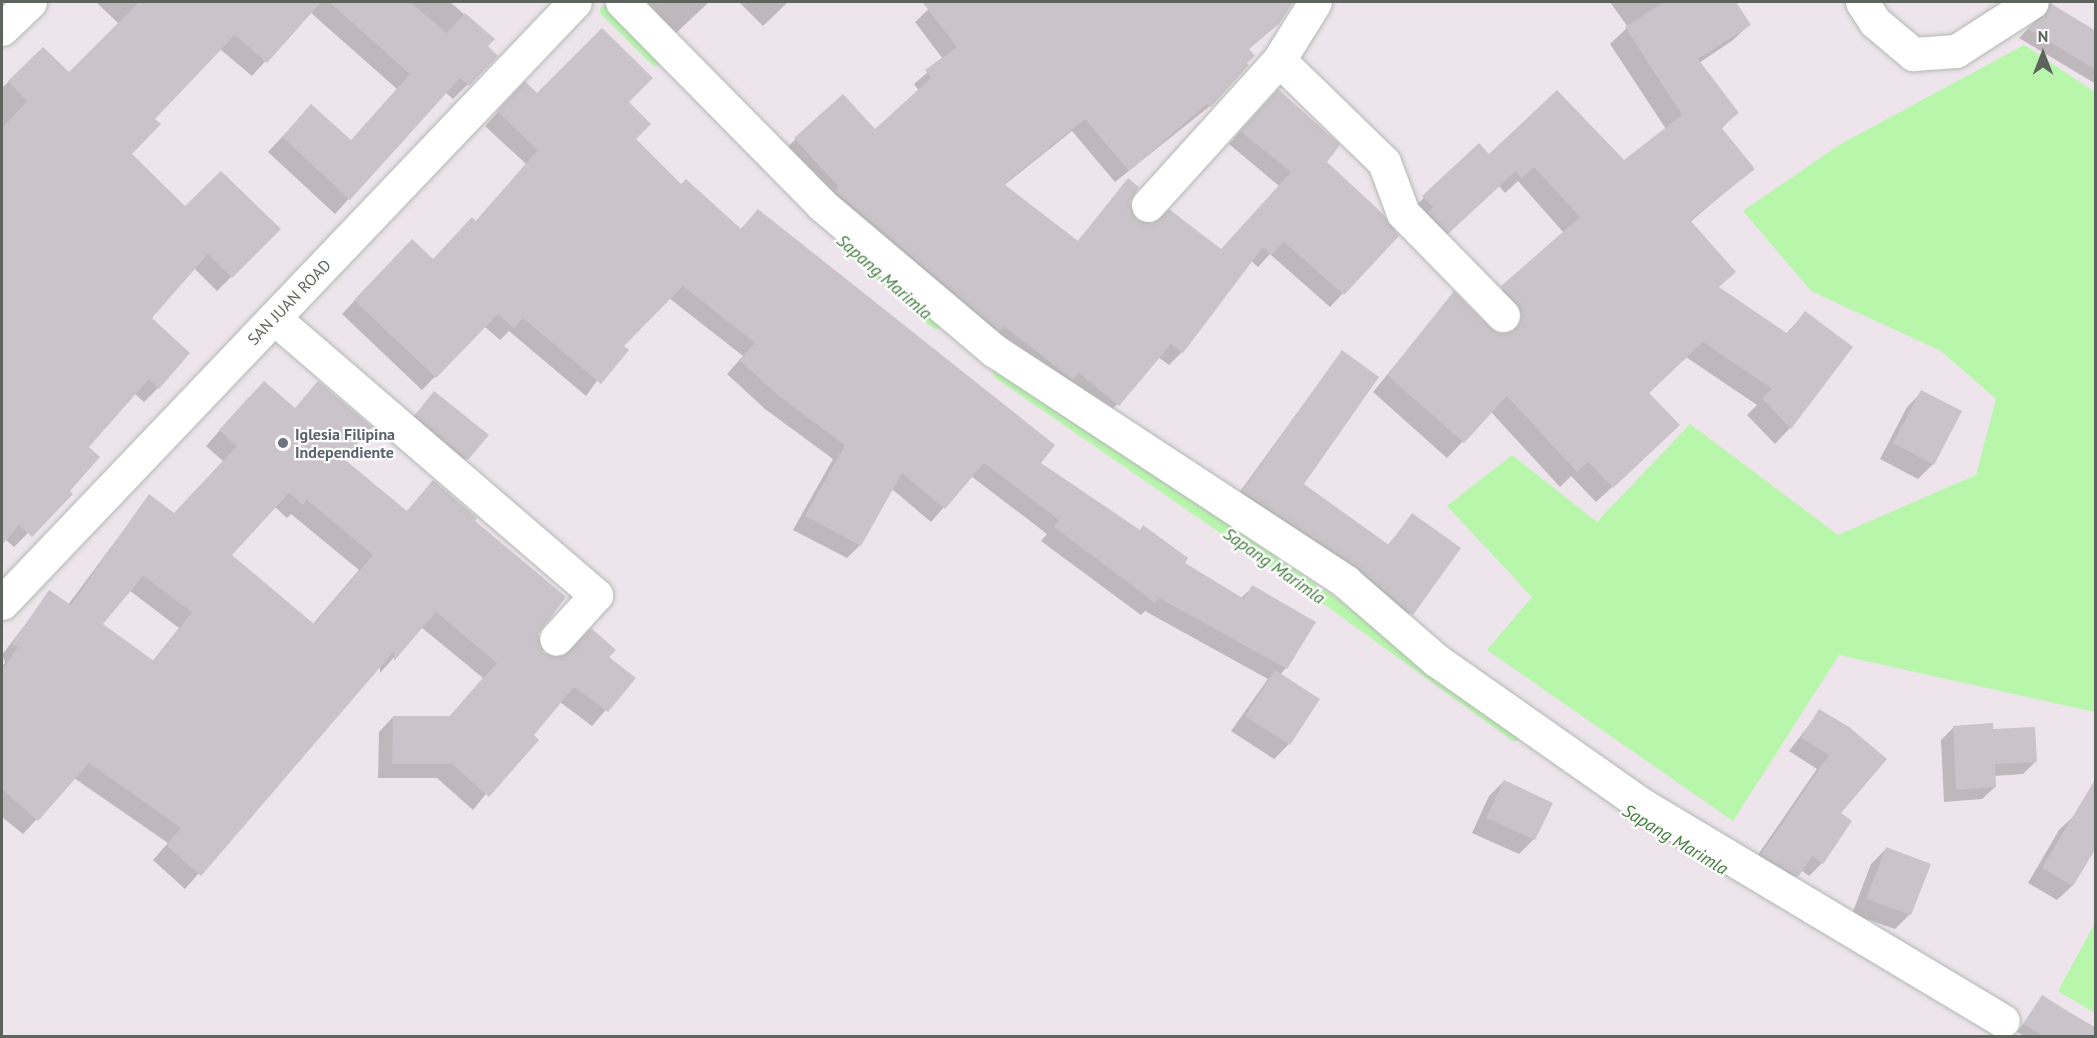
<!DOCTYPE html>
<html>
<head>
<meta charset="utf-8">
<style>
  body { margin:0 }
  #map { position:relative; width:2097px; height:1038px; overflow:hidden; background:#eee5ec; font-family:"PT Sans",sans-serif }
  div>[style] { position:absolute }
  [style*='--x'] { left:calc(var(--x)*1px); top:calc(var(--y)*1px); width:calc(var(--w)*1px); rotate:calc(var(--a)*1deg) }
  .water>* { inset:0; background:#b8f6ac }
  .shadow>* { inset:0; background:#0003 }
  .stream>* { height:12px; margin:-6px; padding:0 6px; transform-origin:6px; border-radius:6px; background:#b8f6ac }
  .building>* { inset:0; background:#cbc3ca }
  .roads { filter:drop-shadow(0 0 2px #b2b8b3) drop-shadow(0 0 2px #b2b8b3) }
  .street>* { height:33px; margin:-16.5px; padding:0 16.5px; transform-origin:16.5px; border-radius:16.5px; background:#fff }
  .secondary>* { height:33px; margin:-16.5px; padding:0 16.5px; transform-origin:16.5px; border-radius:16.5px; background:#fff }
  .dots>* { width:16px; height:16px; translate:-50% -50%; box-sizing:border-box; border:3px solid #fff; border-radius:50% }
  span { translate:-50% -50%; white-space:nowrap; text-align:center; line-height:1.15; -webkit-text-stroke:4.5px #fff; paint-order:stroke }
  .street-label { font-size:16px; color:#5d645d }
  .worship-label { font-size:16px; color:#5b616d; font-weight:700 }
  .left { translate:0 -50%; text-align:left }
  .water-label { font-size:18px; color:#407e3b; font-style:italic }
  .frame { position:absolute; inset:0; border:3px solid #5d645d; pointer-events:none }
  .north { position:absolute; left:2013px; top:24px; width:60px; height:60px; -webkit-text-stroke:4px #fff; paint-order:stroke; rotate:0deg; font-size:16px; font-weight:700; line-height:24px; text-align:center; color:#5d645d }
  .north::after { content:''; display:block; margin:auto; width:21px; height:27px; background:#5d645d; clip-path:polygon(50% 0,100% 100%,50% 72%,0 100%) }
</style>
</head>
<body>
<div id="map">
  <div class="water">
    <i style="clip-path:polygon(2024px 45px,2095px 92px,2095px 712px,1839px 655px,1733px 821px,1487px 650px,1532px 597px,1447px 506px,1512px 455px,1597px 522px,1690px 424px,1838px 535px,1976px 475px,1996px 399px,1941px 351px,1811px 291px,1743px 211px,1839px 145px)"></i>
    <i style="clip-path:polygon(2095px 923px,2095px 1013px,2058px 991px)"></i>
  </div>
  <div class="shadow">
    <i style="clip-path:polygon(96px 2px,450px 2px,493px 39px,486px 46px,496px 56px,453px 99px,445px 92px,335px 214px,268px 152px,311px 106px,350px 142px,397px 89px,310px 12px,252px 76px,220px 49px,153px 119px,130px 154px,185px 208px,279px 229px,217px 291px,194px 268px,150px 318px,158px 388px,144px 402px,134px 393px,87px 447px,28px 533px,14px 547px,5px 539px,2px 543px,2px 88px,43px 49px,69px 74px,119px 24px)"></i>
    <i style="clip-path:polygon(647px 2px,709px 2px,676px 33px)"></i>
    <i style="clip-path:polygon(739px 2px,788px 2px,763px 26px)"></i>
    <i style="clip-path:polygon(928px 2px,1206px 2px,1218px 16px,1235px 2px,1291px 2px,1278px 23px,1248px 50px,1210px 106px,1115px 182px,1072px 131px,1003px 186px,1077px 242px,1128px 180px,1128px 201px,1135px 221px,1221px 250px,1279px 186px,1229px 144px,1265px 104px,1397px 236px,1330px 307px,1270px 254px,1258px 267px,1251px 261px,1182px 352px,1169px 365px,1158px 357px,1105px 418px,1059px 392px,782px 152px,843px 96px,875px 131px,919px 91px,914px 84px,943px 59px,915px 22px,932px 6px)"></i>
    <i style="clip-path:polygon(1610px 2px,1734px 2px,1749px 25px,1733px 40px,1699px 63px,1737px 113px,1721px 129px,1753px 169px,1690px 222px,1718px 288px,1786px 334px,1805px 313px,1790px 428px,1775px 444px,1747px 415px,1757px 405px,1686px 357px,1648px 394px,1662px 441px,1596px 502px,1571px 476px,1560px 487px,1491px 412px,1447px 458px,1373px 392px,1454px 293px,1497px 334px,1504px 333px,1506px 326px,1487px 303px,1564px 233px,1518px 181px,1505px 193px,1499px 186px,1432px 248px,1408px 213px,1479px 145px,1489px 156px,1624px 162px,1666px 129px,1610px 44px,1628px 27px)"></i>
    <i style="clip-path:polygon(2051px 5px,2096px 33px,2096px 84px,2019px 38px)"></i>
    <i style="clip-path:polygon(525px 83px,537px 95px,627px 102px,633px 139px,681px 186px,740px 230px,758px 211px,1039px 464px,1182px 563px,1241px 598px,1253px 587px,1286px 668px,1280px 675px,1289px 744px,1274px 759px,1231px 731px,1268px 679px,1145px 611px,1141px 615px,1041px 541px,1047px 534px,971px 476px,931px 522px,892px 489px,860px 545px,847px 558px,793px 530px,833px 459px,765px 409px,727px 374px,743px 356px,669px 298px,622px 346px,586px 396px,509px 331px,500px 340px,484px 326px,422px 390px,342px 314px,399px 254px,433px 261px,475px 222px,526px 164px,485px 126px)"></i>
    <i style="clip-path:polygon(1342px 351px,1302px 484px,1387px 546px,1413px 515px,1459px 549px,1400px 627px,1231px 504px)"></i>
    <i style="clip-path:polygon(1922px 392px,1933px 464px,1918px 479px,1880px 459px,1907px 407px)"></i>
    <i style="clip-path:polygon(435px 393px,487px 435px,452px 474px,401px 430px)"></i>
    <i style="clip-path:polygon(evenodd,249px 397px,342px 459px,406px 512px,434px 482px,473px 521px,536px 634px,543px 655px,607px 658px,633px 678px,592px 726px,560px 702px,473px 810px,437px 778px,378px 778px,379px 732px,393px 717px,449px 717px,483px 678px,421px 627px,380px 673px,380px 665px,185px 889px,153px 860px,168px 843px,74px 778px,23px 834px,2px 817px,2px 667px,5px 662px,2px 655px,50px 592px,68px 605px,149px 496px,174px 514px,223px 461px,206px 446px,249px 397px,275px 507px,287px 518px,291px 514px,359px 570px,312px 625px,230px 555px,275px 507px,249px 397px,129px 590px,179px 628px,152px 662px,101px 624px,129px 590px)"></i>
    <i style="clip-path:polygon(1820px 711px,1848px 728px,1839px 814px,1850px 821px,1822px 863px,1809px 876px,1801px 870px,1784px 889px,1749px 868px,1817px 769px,1789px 751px)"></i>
    <i style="clip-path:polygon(1954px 727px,1992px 731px,2036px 761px,2023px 774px,1994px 776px,1995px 787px,1982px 799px,1944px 802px,1941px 740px)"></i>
    <i style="clip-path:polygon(1504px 781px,1534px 839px,1519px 854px,1472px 833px,1489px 796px)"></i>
    <i style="clip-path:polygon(2074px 816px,2096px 845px,2072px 886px,2057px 900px,2028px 883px,2059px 830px)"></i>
    <i style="clip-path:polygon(1886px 849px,1910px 914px,1895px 929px,1852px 914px,1871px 864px)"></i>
    <i style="clip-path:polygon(2043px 997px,2096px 1028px,2096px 1036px,2024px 1036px,2017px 1032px)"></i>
  </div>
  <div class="stream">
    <i style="--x:606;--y:11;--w:70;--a:44.4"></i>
    <i style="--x:854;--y:252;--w:108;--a:40.9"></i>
    <i style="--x:999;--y:373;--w:398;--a:34.6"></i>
    <i style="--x:1327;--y:599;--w:232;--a:35.9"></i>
  </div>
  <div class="building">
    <i style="clip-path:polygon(139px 2px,321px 2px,267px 63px,235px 35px,155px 119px,161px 124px,132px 154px,185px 206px,221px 171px,281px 229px,232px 278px,208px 254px,152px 318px,190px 353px,159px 389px,149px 379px,89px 447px,100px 457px,70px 491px,73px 494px,32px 537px,19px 525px,2px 545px,2px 128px,27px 101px,8px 81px,43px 47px,69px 72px)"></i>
    <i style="clip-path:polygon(329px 2px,410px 2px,447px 33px,465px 13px,495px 39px,488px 46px,498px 56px,469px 86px,460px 78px,350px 200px,282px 137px,311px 104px,351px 140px,410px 74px)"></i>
    <i style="clip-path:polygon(922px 2px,1293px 2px,1279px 24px,1249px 49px,1255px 56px,1247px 63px,1249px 65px,1211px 107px,1207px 104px,1129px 171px,1085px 119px,1004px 184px,1078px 241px,1128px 178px,1139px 187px,1130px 202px,1136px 219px,1153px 223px,1169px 209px,1221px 249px,1291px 172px,1240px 131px,1278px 89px,1340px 145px,1327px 162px,1383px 214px,1399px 236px,1344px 295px,1284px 242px,1271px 255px,1263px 247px,1183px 353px,1171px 344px,1119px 406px,1079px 373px,1073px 380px,1004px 326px,1000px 331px,835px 191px,838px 186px,794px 138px,843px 94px,875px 129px,931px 78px,925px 70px,957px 47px)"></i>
    <i style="clip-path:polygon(1664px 2px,1736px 2px,1751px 25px,1698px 59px,1739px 113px,1721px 127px,1755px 169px,1690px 220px,1736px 272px,1719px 287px,1788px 334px,1805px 311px,1853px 347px,1791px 429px,1762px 398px,1772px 389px,1703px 342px,1649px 393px,1680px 425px,1613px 488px,1588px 462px,1577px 472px,1507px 396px,1464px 443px,1387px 375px,1454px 291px,1490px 328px,1499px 333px,1516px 329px,1521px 310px,1501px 286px,1580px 217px,1534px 167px,1522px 178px,1516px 171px,1449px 233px,1428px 212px,1433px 207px,1422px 196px,1479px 143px,1489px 154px,1557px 90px,1624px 160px,1682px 115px,1625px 27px)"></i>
    <i style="clip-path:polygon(2050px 3px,2096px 31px,2096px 70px,2027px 28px,2043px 17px)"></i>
    <i style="clip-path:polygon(602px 28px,653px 78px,629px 102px,651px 124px,636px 139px,681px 184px,686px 179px,741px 229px,758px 209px,1055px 445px,1041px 463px,1140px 530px,1143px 525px,1188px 558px,1185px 563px,1244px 599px,1252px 585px,1316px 622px,1287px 669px,1159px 598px,1155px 603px,1054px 527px,1059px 520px,984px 463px,945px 509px,902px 473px,861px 546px,805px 516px,845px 445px,779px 396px,739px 360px,755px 343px,683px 286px,624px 346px,629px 350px,601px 384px,523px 318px,514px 328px,498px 314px,436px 378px,354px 300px,412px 239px,433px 259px,472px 217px,476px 221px,538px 150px,497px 111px,525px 81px,537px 93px)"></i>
    <i style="clip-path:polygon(1342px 350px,1379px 377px,1304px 484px,1389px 545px,1412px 513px,1461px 548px,1413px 615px,1356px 566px,1242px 491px)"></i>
    <i style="clip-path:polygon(evenodd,264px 381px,295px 408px,318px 381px,372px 427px,344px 459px,407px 511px,433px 480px,477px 518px,475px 521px,566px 597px,538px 634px,544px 653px,562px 657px,591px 628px,616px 650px,609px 657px,636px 678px,608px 712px,574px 687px,534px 735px,539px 740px,489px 797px,452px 764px,392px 764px,393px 716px,450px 716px,497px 663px,436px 612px,394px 661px,394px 651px,201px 876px,166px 845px,181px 828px,89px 763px,38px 821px,2px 789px,2px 670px,18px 647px,12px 644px,49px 590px,71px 605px,149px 494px,174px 513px,237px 446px,219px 430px,264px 381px,289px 493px,303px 505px,307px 500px,373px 555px,314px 624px,232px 555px,289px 493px,264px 381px,143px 576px,192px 612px,154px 661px,103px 624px,143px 576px)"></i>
    <i style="clip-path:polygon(1921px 390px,1962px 411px,1934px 465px,1893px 443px)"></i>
    <i style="clip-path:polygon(434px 391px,489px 435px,468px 460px,415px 415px)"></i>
    <i style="clip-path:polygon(1275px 670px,1320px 699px,1290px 745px,1245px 716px)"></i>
    <i style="clip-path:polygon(1819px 709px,1849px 727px,1887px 759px,1841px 813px,1852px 821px,1823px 864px,1812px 856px,1798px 877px,1761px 854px,1829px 755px,1801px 738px)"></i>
    <i style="clip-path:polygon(1993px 723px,1993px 729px,2035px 727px,2037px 762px,1995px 764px,1996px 787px,1956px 790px,1953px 726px)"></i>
    <i style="clip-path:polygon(2096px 778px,2096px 848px,2073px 886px,2042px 868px)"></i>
    <i style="clip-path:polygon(1504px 780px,1553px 803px,1535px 840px,1486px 818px)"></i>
    <i style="clip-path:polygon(1886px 847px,1931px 864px,1911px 915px,1866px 899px)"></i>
    <i style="clip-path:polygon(2042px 995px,2096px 1029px,2096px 1036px,2043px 1036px,2023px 1024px)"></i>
  </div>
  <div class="roads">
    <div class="street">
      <i style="--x:622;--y:2;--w:285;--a:45.4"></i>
      <i style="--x:822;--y:205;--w:226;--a:40.2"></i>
      <i style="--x:995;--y:351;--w:420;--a:33.3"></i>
      <i style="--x:1346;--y:582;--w:119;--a:40.9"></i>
      <i style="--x:1436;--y:660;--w:254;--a:35.1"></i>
      <i style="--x:1644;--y:806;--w:418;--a:30.9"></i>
      <i style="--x:1862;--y:2;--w:24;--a:57"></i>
      <i style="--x:1875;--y:22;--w:50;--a:40.1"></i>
      <i style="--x:1913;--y:54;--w:43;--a:-4"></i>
      <i style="--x:1956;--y:51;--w:90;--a:-32.8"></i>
      <i style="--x:1279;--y:60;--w:146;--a:44.2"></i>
      <i style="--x:1384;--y:162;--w:54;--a:69.6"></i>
      <i style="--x:1403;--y:213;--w:143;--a:45.6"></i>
      <i style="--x:1148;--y:205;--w:195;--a:-47.9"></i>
      <i style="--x:1279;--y:60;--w:68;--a:-58.2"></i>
      <i style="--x:274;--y:318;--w:425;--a:40.7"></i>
      <i style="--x:596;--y:595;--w:59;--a:132.3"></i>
    </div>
    <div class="secondary">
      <i style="--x:2;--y:29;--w:39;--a:-44"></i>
      <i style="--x:2;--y:603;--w:830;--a:-46.37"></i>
    </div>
  </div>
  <div class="dots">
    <i style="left:283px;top:443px;background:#6b7280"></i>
  </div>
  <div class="street-label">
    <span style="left:289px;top:302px;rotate:-46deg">SAN JUAN ROAD</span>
  </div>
  <div class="worship-label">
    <span class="left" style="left:295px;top:443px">Iglesia Filipina<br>Independiente</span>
  </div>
  <div class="water-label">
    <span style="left:884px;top:277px;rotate:41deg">Sapang Marimla</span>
    <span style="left:1274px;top:566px;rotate:35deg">Sapang Marimla</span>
    <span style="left:1675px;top:840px;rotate:31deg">Sapang Marimla</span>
  </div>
  <div class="frame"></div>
  <div class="north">N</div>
</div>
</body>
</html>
